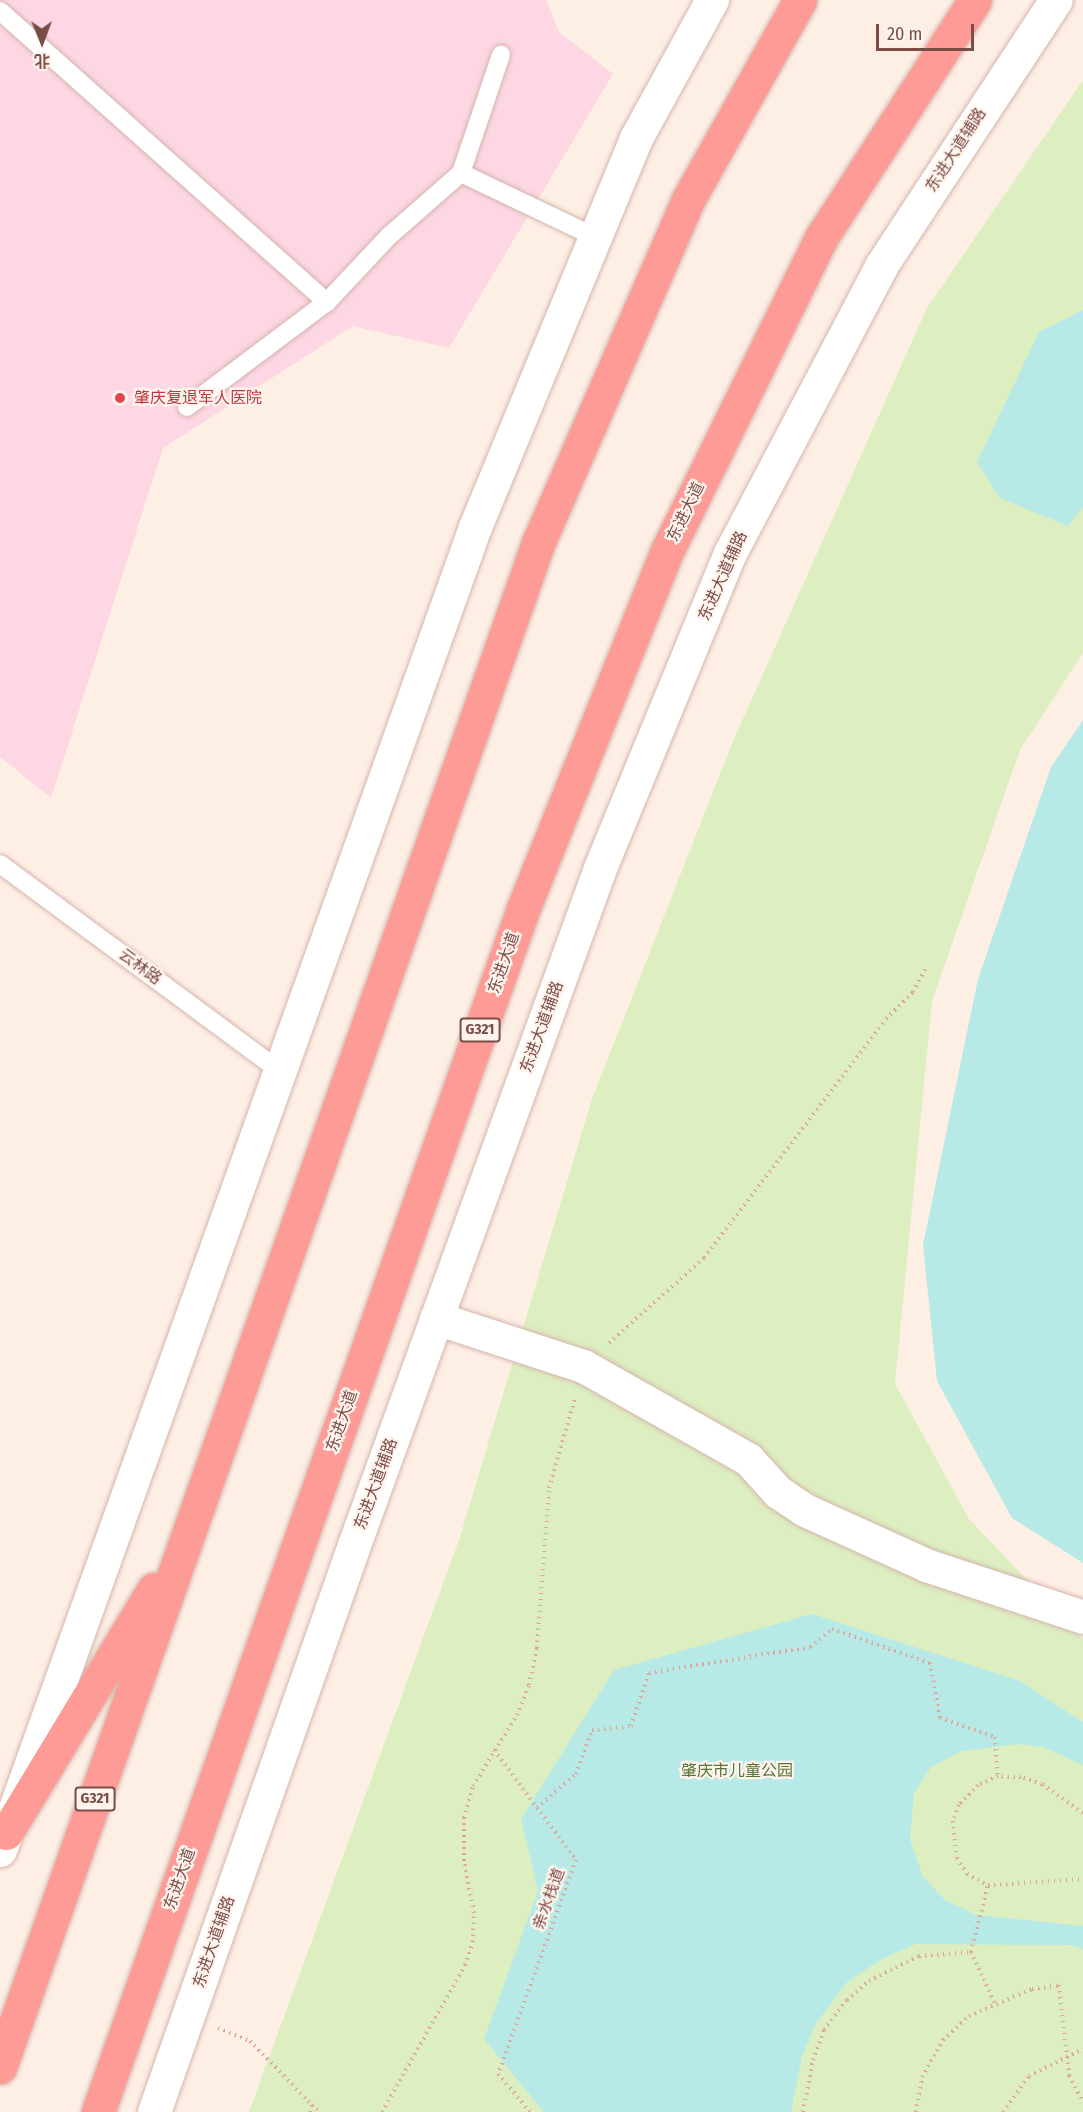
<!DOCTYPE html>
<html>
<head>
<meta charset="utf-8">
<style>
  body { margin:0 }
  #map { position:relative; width:1083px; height:2112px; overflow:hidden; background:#feefe5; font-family:"Fira Sans Condensed","Noto Sans SC",sans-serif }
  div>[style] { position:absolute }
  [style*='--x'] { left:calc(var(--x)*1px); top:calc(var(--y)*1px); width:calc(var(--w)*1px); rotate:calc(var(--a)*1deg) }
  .medical>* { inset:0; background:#fdd7e4 }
  .green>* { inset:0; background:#ddeec1 }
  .water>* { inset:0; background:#b7eae7 }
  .path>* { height:4px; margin-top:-2px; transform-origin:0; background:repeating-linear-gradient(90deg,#dca79c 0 1.5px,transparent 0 6px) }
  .roads { filter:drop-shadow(0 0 2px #d4b5ac) drop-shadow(0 0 2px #d4b5ac) }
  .lane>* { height:18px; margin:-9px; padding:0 9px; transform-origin:9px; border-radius:9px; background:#fff }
  .street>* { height:33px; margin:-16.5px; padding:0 16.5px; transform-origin:16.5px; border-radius:16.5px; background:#fff }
  .secondary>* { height:33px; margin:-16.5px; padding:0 16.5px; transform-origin:16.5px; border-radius:16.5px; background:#fff }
  .highway>* { height:33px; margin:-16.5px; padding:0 16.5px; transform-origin:16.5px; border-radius:16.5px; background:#fe9b96 }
  .dots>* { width:16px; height:16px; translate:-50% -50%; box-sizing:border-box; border:3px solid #fff4ed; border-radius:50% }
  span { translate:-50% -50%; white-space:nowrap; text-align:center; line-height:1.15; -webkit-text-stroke:4.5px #fff4ed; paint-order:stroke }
  .shield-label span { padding:2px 4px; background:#fff4ed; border:2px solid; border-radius:4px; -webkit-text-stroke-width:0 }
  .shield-label { font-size:15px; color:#7a4e47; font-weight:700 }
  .street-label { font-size:16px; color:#7a4e47 }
  .health-label { font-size:16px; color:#be3a42 }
  .left { translate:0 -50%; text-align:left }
  .park-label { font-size:16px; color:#577538 }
  .north { position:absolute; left:12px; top:12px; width:60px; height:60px; -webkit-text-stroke:4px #fff4ed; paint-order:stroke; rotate:179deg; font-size:16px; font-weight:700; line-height:24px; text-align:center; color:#7a4e47 }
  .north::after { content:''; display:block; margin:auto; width:21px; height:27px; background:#7a4e47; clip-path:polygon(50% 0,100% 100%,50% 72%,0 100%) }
  .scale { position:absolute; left:876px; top:24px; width:98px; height:27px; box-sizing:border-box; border:3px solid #7a4e47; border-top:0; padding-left:8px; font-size:18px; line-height:21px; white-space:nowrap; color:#7a4e47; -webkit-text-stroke:4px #fff4ed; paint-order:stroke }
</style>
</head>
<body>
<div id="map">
  <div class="medical">
    <i style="clip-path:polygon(0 0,546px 0,559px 32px,613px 74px,449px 348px,353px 326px,163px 448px,51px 798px,0 757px)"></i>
  </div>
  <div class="green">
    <i style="clip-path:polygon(1083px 80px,1083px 653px,1020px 750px,932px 1001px,895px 1384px,969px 1519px,1083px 1639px,1083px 2112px,249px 2112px,459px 1540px,592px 1099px,733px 741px,927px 308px)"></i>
  </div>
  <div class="water">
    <i style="clip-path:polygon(1083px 310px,1083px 507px,1068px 526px,1000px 498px,977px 462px,1039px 332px)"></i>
    <i style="clip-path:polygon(1083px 720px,1083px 1563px,1012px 1518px,937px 1381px,923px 1245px,978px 979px,1051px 767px)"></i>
    <i style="clip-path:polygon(812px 1614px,1020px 1681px,1083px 1722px,1083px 1765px,1043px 1747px,1019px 1744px,962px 1751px,931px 1767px,914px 1793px,910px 1839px,923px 1877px,945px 1900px,977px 1915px,1083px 1926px,1083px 1949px,1072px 1945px,916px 1944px,882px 1959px,847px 1982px,815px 2025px,802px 2056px,791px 2112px,544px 2112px,484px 2039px,538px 1891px,521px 1819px,614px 1670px)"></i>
  </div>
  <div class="path">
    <i style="--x:609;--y:1343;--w:127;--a:-41.8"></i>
    <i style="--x:704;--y:1258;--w:300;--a:-52.7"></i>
    <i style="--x:886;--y:1019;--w:38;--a:-45"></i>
    <i style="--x:913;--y:992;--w:27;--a:-62"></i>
    <i style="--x:494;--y:1750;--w:137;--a:53.3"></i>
    <i style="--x:576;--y:1860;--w:228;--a:110"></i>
    <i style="--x:498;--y:2074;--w:50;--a:49.9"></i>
    <i style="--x:537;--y:1808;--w:52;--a:-41.1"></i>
    <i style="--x:576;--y:1774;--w:47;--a:-70"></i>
    <i style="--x:592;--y:1730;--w:39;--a:-6"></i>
    <i style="--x:631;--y:1726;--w:56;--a:-71.2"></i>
    <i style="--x:649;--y:1673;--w:163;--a:-9.2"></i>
    <i style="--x:810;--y:1647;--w:28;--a:-39"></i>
    <i style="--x:832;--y:1629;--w:104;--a:19.1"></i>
    <i style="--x:930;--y:1663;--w:56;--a:79.7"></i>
    <i style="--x:940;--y:1718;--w:58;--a:19.1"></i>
    <i style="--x:995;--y:1737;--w:39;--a:86"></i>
    <i style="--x:1083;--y:1813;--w:50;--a:-144.7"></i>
    <i style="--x:1042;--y:1784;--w:22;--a:-162"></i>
    <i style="--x:1021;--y:1777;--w:23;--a:-178"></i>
    <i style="--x:998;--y:1776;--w:22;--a:156"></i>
    <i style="--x:978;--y:1785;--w:28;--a:134"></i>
    <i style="--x:959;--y:1805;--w:17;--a:111"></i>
    <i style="--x:953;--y:1821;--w:37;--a:84"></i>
    <i style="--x:957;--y:1858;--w:19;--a:58"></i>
    <i style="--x:967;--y:1874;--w:24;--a:28"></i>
    <i style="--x:988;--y:1885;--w:95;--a:-3.6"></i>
    <i style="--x:971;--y:1952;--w:69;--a:-75.8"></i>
    <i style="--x:218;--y:2028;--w:35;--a:22"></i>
    <i style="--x:250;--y:2041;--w:89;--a:45.9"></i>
    <i style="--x:312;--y:2105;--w:7;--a:106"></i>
    <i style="--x:312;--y:2105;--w:11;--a:41"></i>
    <i style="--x:382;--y:2112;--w:169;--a:-60.5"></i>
    <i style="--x:465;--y:1965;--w:24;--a:-71"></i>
    <i style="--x:473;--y:1942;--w:29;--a:-88"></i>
    <i style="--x:474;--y:1913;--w:53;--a:-100.9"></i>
    <i style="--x:464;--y:1861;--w:43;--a:-90"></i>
    <i style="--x:464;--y:1818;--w:33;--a:-74"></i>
    <i style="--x:473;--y:1786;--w:84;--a:-58.2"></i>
    <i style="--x:517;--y:1715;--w:32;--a:-68"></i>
    <i style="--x:529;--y:1685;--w:38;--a:-78"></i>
    <i style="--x:537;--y:1648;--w:160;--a:-85.7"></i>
    <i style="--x:549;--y:1488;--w:94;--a:-73.9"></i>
    <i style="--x:803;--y:2112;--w:53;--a:-79.1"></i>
    <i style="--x:813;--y:2060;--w:32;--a:-70"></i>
    <i style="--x:824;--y:2030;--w:38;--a:-53"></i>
    <i style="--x:847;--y:2000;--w:29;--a:-41"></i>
    <i style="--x:869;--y:1981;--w:56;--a:-26.6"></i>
    <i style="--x:919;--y:1956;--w:52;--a:-4.4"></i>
    <i style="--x:971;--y:1952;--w:57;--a:65.2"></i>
    <i style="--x:916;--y:2112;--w:36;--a:-80"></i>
    <i style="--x:922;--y:2077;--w:43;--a:-60.4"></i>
    <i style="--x:943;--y:2040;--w:35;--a:-43"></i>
    <i style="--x:969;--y:2016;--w:69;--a:-23.2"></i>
    <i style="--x:1032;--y:1989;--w:27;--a:-8"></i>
    <i style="--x:1059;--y:1985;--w:92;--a:83.7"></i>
    <i style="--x:1069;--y:2076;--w:30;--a:62"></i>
    <i style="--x:1003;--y:2112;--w:44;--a:-54.2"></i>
    <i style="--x:1029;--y:2076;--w:60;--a:-26.6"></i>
  </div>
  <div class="roads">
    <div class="lane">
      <i style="--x:0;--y:11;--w:438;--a:41.7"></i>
      <i style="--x:461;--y:173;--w:148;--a:25.5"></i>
      <i style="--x:187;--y:407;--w:175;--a:-36.9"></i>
      <i style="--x:327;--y:302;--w:91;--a:-46.8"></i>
      <i style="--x:389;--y:236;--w:96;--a:-41.2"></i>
      <i style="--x:461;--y:173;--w:125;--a:-71.3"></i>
      <i style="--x:0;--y:864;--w:348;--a:36.5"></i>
    </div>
    <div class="street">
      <i style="--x:436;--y:1318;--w:155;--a:18.1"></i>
      <i style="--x:583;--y:1366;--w:189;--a:29.4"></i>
      <i style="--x:748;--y:1459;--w:45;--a:47.7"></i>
      <i style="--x:778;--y:1492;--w:32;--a:34"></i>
      <i style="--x:805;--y:1510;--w:133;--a:24.4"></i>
      <i style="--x:926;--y:1565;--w:165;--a:18.3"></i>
    </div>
    <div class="secondary">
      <i style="--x:0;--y:1850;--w:1406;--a:-70.25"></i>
      <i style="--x:475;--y:527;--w:421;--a:-67.5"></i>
      <i style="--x:636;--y:138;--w:158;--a:-61.2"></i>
      <i style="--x:154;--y:2112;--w:601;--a:-70.57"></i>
      <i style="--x:354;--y:1545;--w:720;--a:-70.03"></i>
      <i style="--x:600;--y:868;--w:341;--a:-67.6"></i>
      <i style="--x:730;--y:553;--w:324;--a:-62.2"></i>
      <i style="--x:881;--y:266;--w:318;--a:-56.7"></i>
    </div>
    <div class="highway">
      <i style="--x:6;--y:1833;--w:285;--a:-58.8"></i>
      <i style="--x:0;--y:2067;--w:1618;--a:-70.55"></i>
      <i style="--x:539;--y:541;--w:374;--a:-66.4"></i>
      <i style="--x:689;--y:198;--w:227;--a:-60.7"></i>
      <i style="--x:98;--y:2112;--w:1276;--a:-70.54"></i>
      <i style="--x:523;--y:909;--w:386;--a:-68.1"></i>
      <i style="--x:667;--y:551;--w:349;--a:-63.8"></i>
      <i style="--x:821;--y:238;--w:283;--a:-57.1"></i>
    </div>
  </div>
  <div class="dots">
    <i style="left:120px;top:398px;background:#e0444e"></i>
  </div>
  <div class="shield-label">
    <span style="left:480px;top:1030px">G321</span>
    <span style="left:95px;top:1799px">G321</span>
  </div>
  <div class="street-label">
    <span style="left:956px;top:150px;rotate:-57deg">东进大道辅路</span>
    <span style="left:686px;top:512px;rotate:-64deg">东进大道</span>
    <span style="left:723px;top:576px;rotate:-66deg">东进大道辅路</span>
    <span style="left:504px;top:963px;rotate:-71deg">东进大道</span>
    <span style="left:140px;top:967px;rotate:36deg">云林路</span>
    <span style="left:542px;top:1027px;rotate:-70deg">东进大道辅路</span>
    <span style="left:342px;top:1421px;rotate:-71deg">东进大道</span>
    <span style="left:376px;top:1484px;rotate:-70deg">东进大道辅路</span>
    <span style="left:180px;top:1879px;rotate:-71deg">东进大道</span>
    <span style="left:549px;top:1899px;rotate:-70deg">亲水栈道</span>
    <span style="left:214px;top:1942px;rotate:-71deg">东进大道辅路</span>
  </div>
  <div class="health-label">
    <span class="left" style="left:134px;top:398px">肇庆复退军人医院</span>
  </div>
  <div class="park-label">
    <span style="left:737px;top:1771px">肇庆市儿童公园</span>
  </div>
  <div class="north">北</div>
  <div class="scale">20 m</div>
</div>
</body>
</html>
